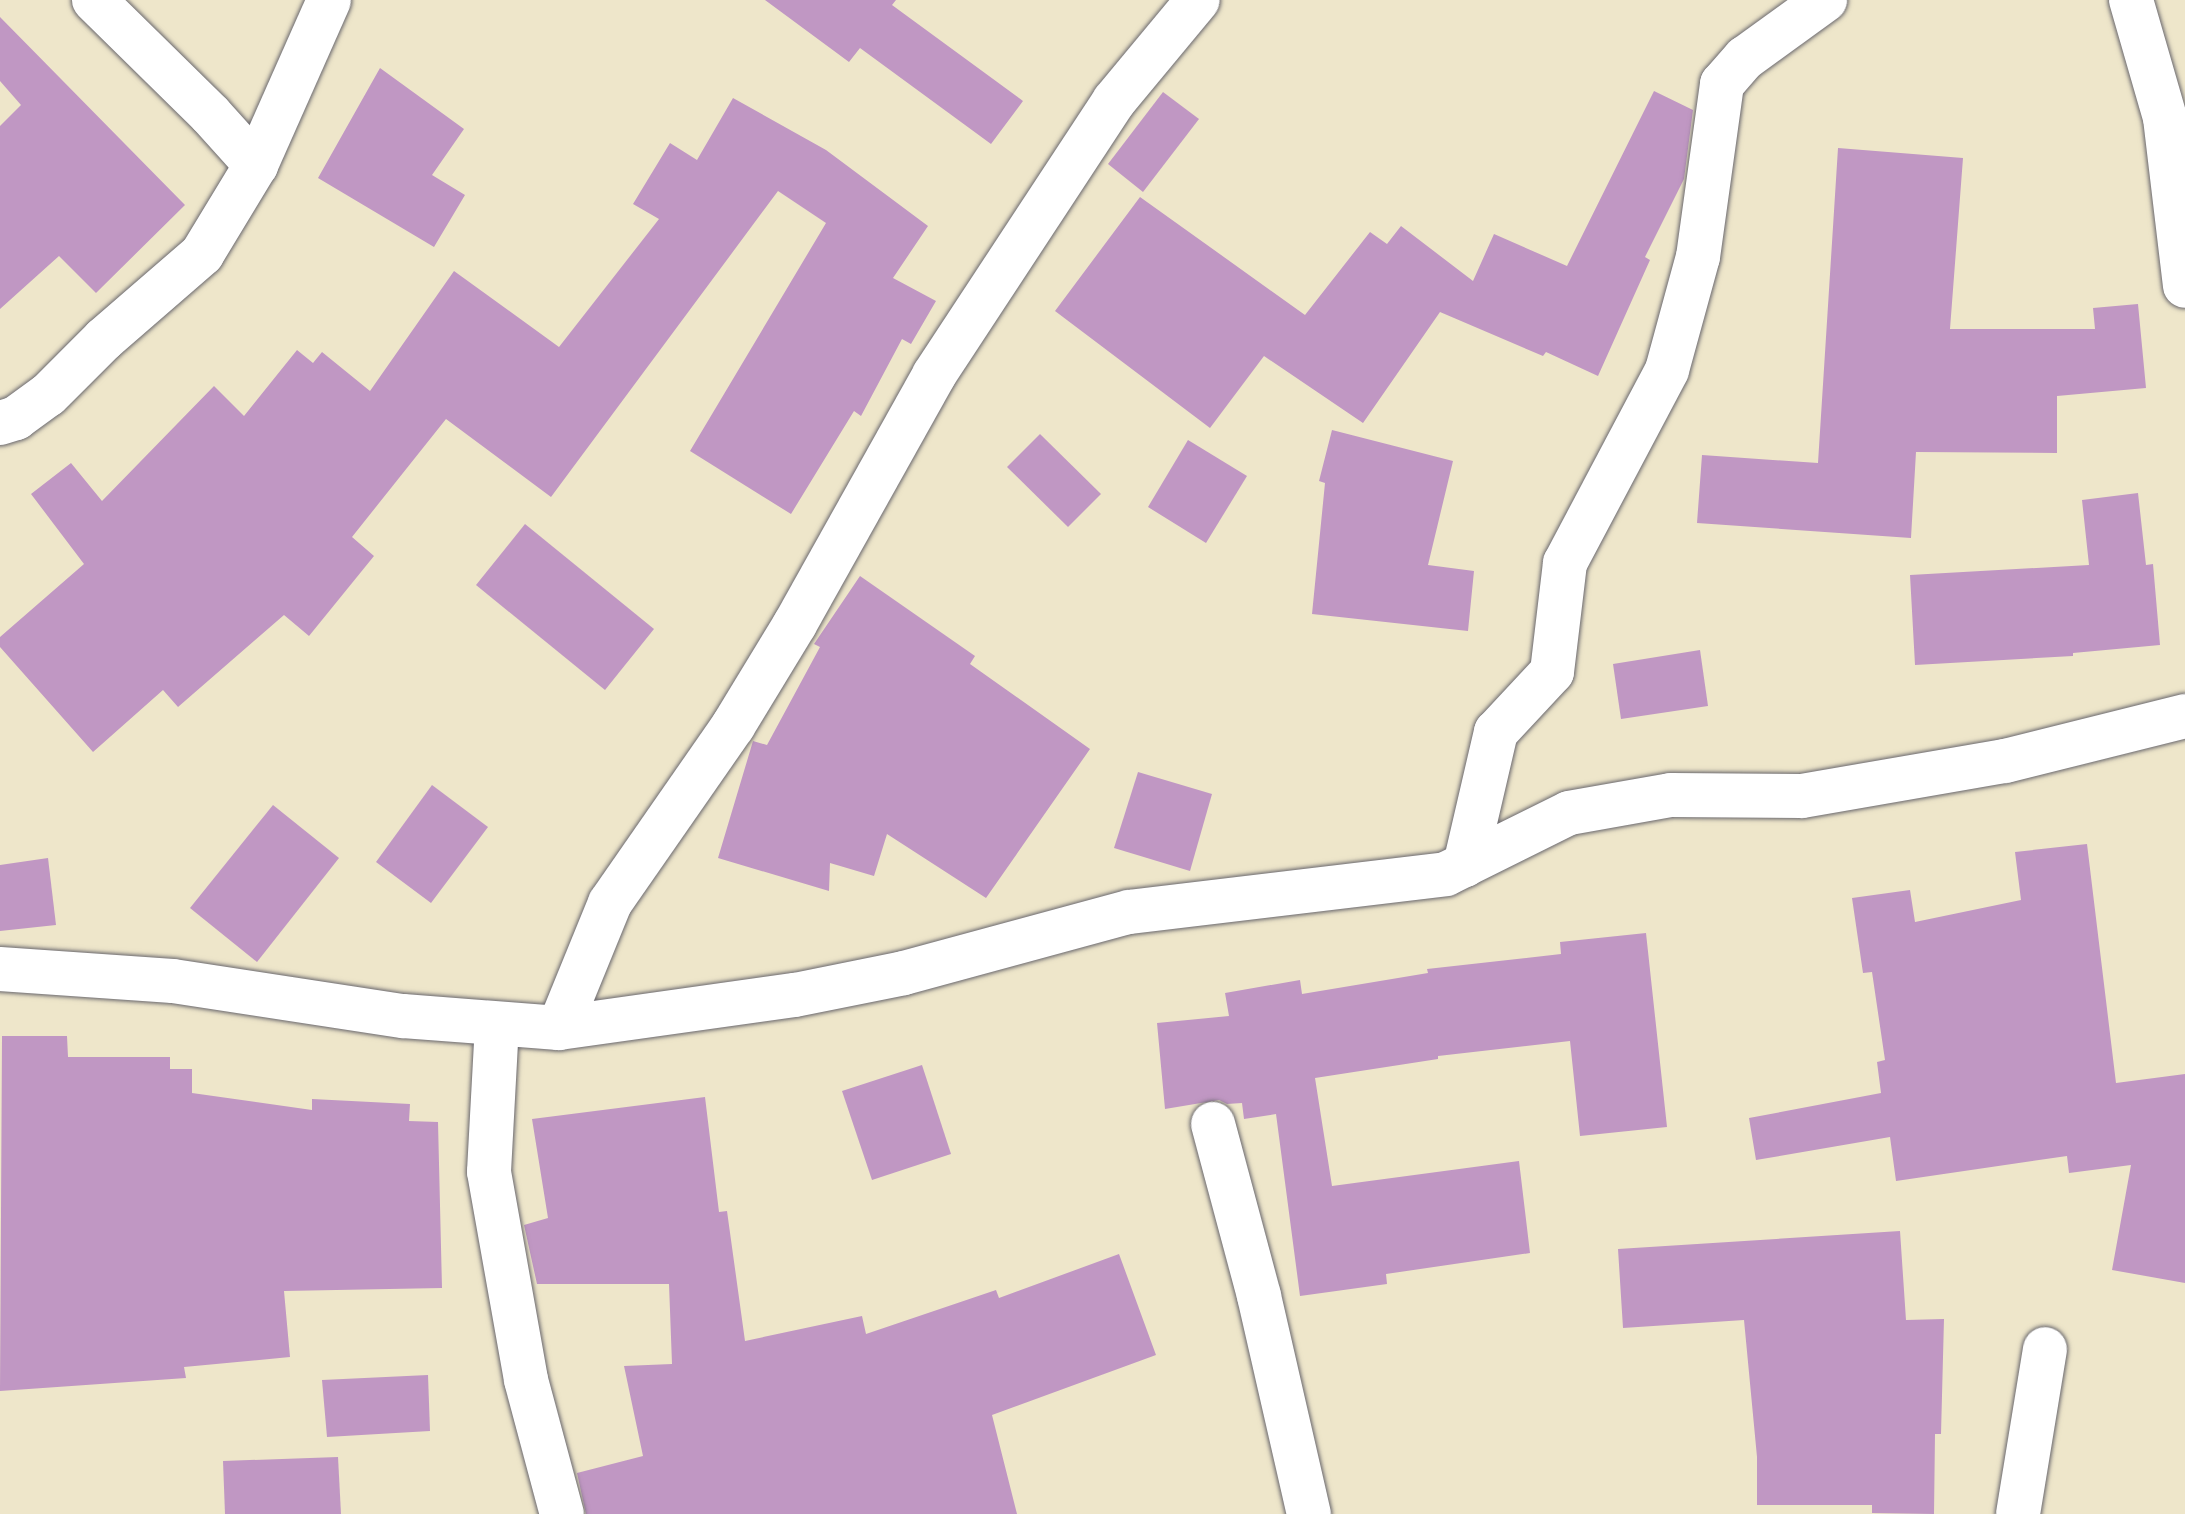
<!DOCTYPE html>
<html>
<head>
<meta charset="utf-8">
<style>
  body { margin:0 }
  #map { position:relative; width:2185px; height:1514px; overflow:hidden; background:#eee6ca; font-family:"Architects Daughter",sans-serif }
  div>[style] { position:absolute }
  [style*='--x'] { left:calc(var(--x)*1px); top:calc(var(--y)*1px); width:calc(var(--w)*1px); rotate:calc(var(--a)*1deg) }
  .building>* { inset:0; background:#c097c3 }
  .roads { filter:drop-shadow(0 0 2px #69676d) drop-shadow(0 0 2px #69676d) }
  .minor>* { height:44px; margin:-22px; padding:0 22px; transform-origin:22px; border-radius:22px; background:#fff }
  span { translate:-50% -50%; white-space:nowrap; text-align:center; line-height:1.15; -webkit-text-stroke:6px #f7f3e8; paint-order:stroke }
</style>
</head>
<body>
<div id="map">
  <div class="building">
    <i style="clip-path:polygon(765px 0,896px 0,892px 5px,1023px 101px,991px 144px,860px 48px,849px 62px)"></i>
    <i style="clip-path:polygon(0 17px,185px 205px,96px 293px,59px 256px,0 309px,0 126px,21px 105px,0 81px)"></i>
    <i style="clip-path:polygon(380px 68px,464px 129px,432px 175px,465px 195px,434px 247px,318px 178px)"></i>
    <i style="clip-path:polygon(1654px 91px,1693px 110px,1684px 179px,1645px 257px,1650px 260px,1598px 376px,1546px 352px,1543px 356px,1440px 312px,1363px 423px,1264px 356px,1210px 428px,1055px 311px,1140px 197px,1305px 315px,1370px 232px,1387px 244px,1401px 226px,1473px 281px,1494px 234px,1567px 266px)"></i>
    <i style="clip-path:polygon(1163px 92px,1199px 119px,1143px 192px,1108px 164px)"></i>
    <i style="clip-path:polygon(733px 98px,826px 150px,928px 226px,893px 278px,936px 301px,911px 344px,902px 339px,861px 416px,854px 411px,791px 514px,690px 451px,826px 223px,778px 191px,551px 497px,446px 419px,352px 537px,374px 556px,309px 636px,284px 615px,178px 707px,163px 690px,93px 752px,0 647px,0 637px,84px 564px,31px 494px,71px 463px,102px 501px,214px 386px,244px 416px,297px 350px,313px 363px,322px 352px,370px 391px,454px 271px,559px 347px,659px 219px,633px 204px,670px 143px,697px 160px)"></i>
    <i style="clip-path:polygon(1838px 148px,1963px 158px,1950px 329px,2095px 329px,2093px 308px,2138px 304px,2146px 388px,2057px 396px,2057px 453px,1916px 452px,1911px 538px,1697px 523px,1702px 455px,1818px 463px)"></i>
    <i style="clip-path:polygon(1332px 430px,1453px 461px,1428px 565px,1474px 571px,1468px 631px,1312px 614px,1325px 483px,1319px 481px)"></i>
    <i style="clip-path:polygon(1040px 434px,1101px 494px,1068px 527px,1007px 467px)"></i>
    <i style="clip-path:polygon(1188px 440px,1247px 476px,1206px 543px,1148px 507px)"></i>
    <i style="clip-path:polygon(2138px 493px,2146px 565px,2153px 564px,2160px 645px,2073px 653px,2073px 656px,1915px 665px,1910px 575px,2089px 565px,2082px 500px)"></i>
    <i style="clip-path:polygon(525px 524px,654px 629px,605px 690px,476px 585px)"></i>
    <i style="clip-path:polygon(860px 576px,975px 656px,970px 664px,1090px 749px,986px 898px,887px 834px,874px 876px,830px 863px,829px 891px,718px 858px,753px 741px,767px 745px,820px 647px,814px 644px)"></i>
    <i style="clip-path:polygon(1700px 650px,1708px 706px,1621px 719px,1613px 664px)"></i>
    <i style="clip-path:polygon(1138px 772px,1212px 794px,1190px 871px,1114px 848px)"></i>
    <i style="clip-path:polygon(432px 785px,488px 827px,431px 903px,376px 862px)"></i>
    <i style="clip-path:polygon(273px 805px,339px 858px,257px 962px,190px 908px)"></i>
    <i style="clip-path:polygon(2087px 844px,2116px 1083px,2185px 1074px,2185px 1283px,2112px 1270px,2131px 1165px,2069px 1173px,2067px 1156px,1896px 1181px,1890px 1137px,1756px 1160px,1749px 1118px,1881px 1093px,1877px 1062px,1885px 1060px,1872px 972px,1863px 973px,1852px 898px,1910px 890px,1915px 922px,2021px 900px,2015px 852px)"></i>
    <i style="clip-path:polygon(48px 858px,56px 925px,0 931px,0 865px)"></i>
    <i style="clip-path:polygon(1646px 933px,1667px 1127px,1580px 1136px,1570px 1041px,1438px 1056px,1438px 1059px,1315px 1078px,1332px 1186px,1519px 1161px,1530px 1253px,1386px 1274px,1387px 1284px,1300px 1296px,1276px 1114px,1244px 1119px,1242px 1103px,1227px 1104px,1219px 1100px,1165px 1109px,1157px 1023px,1229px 1016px,1225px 993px,1300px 980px,1302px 994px,1428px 973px,1427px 969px,1561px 954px,1560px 942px)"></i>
    <i style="clip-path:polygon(2px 1036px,67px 1036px,68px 1057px,170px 1057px,170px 1069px,192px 1069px,192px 1093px,312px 1110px,312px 1099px,410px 1104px,409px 1121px,438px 1122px,442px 1288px,284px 1291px,290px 1357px,184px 1367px,186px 1378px,0 1391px)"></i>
    <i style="clip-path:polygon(922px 1065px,951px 1154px,872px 1180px,842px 1091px)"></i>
    <i style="clip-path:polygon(705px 1097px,719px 1212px,727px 1211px,745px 1341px,862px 1316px,866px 1334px,996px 1290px,999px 1298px,1119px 1254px,1156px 1355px,992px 1415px,1017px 1514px,586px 1514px,577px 1473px,643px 1456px,624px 1366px,672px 1364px,669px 1284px,537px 1284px,524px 1225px,548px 1218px,532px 1119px)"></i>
    <i style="clip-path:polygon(1900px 1231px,1906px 1320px,1944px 1319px,1941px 1434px,1935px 1434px,1934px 1514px,1872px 1513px,1872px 1505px,1757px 1505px,1757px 1457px,1744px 1320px,1623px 1328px,1618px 1249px)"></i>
    <i style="clip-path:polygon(428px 1375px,430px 1431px,327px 1437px,322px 1380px)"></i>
    <i style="clip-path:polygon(338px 1457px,341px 1514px,225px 1514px,223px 1461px)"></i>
  </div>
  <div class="roads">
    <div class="minor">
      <i style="--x:94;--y:0;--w:163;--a:44.5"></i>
      <i style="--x:210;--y:114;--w:69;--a:48"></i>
      <i style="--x:2131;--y:0;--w:123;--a:73.9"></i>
      <i style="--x:2165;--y:118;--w:169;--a:83.2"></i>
      <i style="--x:0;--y:423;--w:17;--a:-17"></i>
      <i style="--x:16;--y:418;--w:39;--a:-36"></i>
      <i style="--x:48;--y:395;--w:79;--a:-45"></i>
      <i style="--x:104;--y:339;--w:130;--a:-40.9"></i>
      <i style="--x:202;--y:254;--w:104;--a:-58.8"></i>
      <i style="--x:256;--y:165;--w:180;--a:-66.1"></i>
      <i style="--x:1465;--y:865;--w:137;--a:-76.9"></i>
      <i style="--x:1496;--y:732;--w:82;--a:-47"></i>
      <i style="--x:1552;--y:672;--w:110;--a:-83.2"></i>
      <i style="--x:1565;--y:563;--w:218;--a:-62.1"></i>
      <i style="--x:1667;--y:370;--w:117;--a:-74.7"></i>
      <i style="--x:1698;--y:257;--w:175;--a:-82.1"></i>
      <i style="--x:1722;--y:84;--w:35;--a:-49"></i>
      <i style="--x:1745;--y:58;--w:99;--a:-35.9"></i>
      <i style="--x:0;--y:969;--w:173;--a:4"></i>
      <i style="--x:173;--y:981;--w:233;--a:8.7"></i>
      <i style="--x:403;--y:1016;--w:156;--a:4.4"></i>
      <i style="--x:559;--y:1028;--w:238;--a:-8"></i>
      <i style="--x:795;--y:995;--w:111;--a:-11.4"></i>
      <i style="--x:904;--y:973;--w:233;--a:-15.2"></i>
      <i style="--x:1129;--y:912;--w:319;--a:-6.8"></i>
      <i style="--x:1446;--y:874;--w:137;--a:-26.4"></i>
      <i style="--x:1569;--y:813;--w:104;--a:-10"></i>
      <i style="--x:1671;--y:795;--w:131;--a:0.4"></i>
      <i style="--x:1802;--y:796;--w:206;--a:-9.8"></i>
      <i style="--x:2005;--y:761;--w:186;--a:-14"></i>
      <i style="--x:497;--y:1024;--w:148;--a:93.1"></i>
      <i style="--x:489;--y:1172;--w:211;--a:79.9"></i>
      <i style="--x:526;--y:1380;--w:139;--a:75"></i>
      <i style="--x:559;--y:1028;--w:135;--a:-67.8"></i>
      <i style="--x:610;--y:903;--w:216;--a:-55.2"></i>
      <i style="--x:733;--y:726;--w:119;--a:-58.7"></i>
      <i style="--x:795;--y:624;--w:285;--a:-60.8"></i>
      <i style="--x:934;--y:375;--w:328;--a:-56.7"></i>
      <i style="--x:1114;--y:101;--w:131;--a:-50.3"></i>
      <i style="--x:1213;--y:1124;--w:178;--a:75"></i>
      <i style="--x:1259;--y:1296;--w:224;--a:77.1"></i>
      <i style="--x:2018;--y:1514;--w:167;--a:-80.7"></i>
    </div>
  </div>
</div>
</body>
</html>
